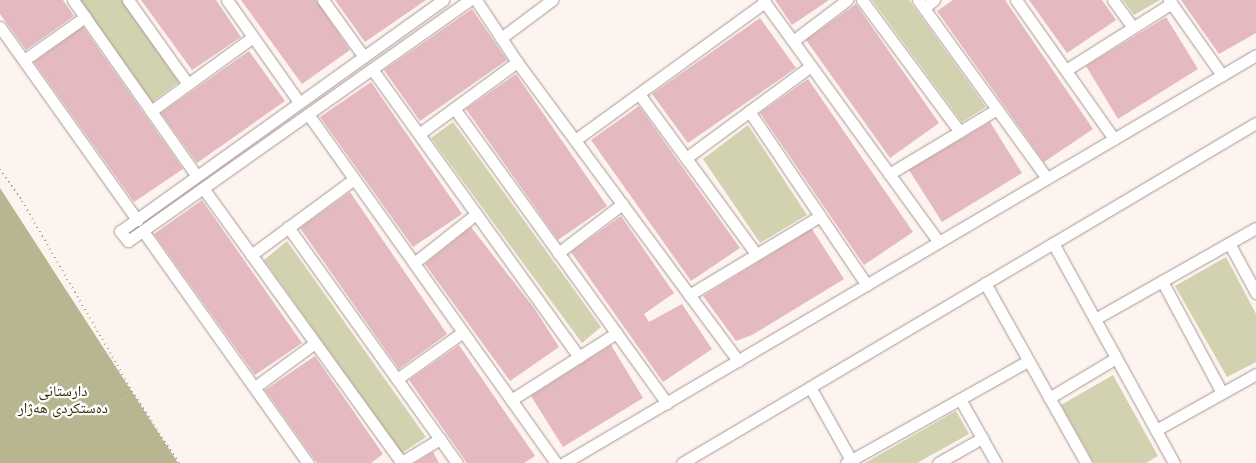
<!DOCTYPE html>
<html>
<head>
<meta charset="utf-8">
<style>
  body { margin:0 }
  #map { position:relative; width:1256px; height:463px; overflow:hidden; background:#fdf3ef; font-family:Jost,"Noto Naskh Arabic",sans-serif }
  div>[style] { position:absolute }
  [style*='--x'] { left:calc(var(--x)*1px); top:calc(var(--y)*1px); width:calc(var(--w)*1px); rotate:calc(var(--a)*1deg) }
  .green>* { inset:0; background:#d2d1b0 }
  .forest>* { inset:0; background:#b8b691 }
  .building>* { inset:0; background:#e4b9bf }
  .path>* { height:2px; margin-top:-1px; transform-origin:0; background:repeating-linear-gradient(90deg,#a69e9b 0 1px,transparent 0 5px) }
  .roads { filter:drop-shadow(0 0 1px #a69792) drop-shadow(0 0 1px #a69792) }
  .minor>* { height:11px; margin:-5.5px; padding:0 5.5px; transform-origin:5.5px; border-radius:5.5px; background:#fff }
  span { translate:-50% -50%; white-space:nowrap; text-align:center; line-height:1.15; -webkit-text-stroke:4.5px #fff; paint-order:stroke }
  .park-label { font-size:15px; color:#302c00 }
</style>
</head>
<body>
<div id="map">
  <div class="green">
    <i style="clip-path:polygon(80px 0,122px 0,179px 82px,152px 102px)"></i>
    <i style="clip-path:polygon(872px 0,909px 0,986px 107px,962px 122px)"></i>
    <i style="clip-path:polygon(1123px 0,1160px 0,1134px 15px)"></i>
    <i style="clip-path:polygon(453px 122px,601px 327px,582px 343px,431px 138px)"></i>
    <i style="clip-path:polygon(748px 125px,807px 215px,760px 243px,703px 159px)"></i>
    <i style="clip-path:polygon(287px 241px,426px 437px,402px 453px,264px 260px)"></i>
    <i style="clip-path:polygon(1226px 257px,1256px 314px,1256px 362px,1227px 377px,1175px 286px)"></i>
    <i style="clip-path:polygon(1113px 375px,1158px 456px,1146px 463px,1094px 463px,1061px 405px)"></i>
    <i style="clip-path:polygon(956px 411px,969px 434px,917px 463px,865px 463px)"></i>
  </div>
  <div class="forest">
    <i style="clip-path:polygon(0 188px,178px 463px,0 463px)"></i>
  </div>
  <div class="building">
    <i style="clip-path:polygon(0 0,63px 0,74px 16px,26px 50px,0 14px)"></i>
    <i style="clip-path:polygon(141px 0,216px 0,241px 37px,192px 70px)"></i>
    <i style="clip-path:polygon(241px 0,316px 0,350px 50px,302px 84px)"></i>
    <i style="clip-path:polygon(335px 0,426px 0,365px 42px)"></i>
    <i style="clip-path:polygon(775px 0,829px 0,792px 25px)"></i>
    <i style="clip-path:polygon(953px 0,1005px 0,1093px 129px,1044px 162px,937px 11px)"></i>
    <i style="clip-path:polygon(1029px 0,1102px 0,1116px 20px,1067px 53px)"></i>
    <i style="clip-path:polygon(1181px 0,1256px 0,1256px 33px,1219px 54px)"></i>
    <i style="clip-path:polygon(856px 4px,939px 123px,890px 158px,806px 40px)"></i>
    <i style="clip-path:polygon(472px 9px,507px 60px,420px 121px,384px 70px)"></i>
    <i style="clip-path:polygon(1166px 17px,1198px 69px,1118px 119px,1086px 66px)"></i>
    <i style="clip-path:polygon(760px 18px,796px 68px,688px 143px,652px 94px)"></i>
    <i style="clip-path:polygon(83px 27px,183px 169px,134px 202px,34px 62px)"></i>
    <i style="clip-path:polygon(249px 51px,285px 101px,197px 163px,161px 113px)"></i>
    <i style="clip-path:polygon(516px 74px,607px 206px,558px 240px,466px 109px)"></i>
    <i style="clip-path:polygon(808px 79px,913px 232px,864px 265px,760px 113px)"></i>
    <i style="clip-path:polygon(371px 82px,462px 214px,413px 247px,320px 117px)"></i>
    <i style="clip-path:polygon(639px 106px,740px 248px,691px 281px,591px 140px)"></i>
    <i style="clip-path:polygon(990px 122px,1022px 173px,942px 222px,909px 170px)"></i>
    <i style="clip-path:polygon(350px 192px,447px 334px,399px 369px,300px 228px)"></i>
    <i style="clip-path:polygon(202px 200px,302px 343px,255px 375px,154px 234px)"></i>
    <i style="clip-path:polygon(621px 216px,674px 293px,644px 314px,649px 322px,682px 304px,712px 349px,663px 382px,571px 252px)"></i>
    <i style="clip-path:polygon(471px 227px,534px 308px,559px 347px,510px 381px,425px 264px)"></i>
    <i style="clip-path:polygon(812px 229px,844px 279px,752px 335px,736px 341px,703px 296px)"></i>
    <i style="clip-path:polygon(459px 345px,535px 456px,524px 463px,467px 463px,409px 380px)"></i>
    <i style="clip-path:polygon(611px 345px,643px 398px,563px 447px,531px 396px)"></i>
    <i style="clip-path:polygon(315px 356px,383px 454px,371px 463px,317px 463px,265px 390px)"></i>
    <i style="clip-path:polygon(433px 452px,439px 463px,415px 463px,428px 455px)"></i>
  </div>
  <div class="path">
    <i style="--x:0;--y:169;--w:39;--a:55"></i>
    <i style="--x:22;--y:201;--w:220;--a:59.9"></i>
    <i style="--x:132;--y:391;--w:86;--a:56.9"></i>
    <i style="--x:49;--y:419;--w:41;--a:-15.8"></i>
    <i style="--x:88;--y:408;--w:47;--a:-21.1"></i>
  </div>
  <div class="roads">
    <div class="minor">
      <i style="--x:73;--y:0;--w:214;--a:54.9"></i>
      <i style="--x:128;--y:0;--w:103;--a:54.5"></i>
      <i style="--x:227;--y:0;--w:125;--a:54.8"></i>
      <i style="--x:323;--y:0;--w:70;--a:54.3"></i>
      <i style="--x:443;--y:0;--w:397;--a:144.4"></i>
      <i style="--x:120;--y:231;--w:13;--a:51"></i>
      <i style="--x:128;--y:241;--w:418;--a:-35.2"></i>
      <i style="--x:476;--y:0;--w:74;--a:56.5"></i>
      <i style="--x:517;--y:62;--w:372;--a:53.5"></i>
      <i style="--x:763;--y:0;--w:299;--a:54"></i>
      <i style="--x:862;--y:0;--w:164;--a:53.4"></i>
      <i style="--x:918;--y:0;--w:220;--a:54.1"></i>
      <i style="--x:1016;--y:0;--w:170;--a:54.8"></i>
      <i style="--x:1113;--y:0;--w:34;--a:54"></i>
      <i style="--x:1169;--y:0;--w:92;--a:54.8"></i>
      <i style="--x:924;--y:8;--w:13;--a:-39"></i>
      <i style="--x:0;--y:27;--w:237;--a:54.6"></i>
      <i style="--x:501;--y:38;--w:64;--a:-36.7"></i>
      <i style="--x:793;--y:41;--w:68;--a:-37.2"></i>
      <i style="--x:24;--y:60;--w:75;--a:-35.2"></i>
      <i style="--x:372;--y:69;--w:355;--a:54.3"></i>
      <i style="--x:1066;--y:70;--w:125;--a:-32.3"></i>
      <i style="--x:639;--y:94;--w:198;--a:53.8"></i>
      <i style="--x:454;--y:108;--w:364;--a:54.2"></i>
      <i style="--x:151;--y:111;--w:126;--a:-36"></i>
      <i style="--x:749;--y:111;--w:210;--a:55.9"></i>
      <i style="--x:308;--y:114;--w:428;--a:54.6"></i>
      <i style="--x:419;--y:134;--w:122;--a:-36.3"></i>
      <i style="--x:575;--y:140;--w:235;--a:-36"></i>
      <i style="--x:686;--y:158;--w:155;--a:-36.4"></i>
      <i style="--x:889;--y:174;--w:126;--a:-31"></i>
      <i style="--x:203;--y:188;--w:338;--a:54.1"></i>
      <i style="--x:288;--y:227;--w:290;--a:54.4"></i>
      <i style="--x:143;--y:231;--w:285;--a:54.6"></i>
      <i style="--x:1053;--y:243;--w:251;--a:61.2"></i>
      <i style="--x:1229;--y:243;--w:57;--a:61.6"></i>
      <i style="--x:558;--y:253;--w:81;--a:-37.4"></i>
      <i style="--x:251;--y:255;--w:128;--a:-36.4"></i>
      <i style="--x:414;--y:263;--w:79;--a:-38.3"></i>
      <i style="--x:1162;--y:281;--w:127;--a:61.8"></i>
      <i style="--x:985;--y:283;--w:206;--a:60.7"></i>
      <i style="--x:689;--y:295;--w:153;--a:-31.1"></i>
      <i style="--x:1095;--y:319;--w:185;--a:-29.5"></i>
      <i style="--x:397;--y:379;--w:81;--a:-35.5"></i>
      <i style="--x:255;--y:387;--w:74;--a:-36.3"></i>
      <i style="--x:810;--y:387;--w:84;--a:60.7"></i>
      <i style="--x:1049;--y:398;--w:78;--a:-30.8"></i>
      <i style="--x:960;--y:399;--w:73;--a:60.6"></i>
      <i style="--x:511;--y:400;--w:125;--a:-32.5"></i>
      <i style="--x:1156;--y:430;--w:115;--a:-29.2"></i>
      <i style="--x:400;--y:463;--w:47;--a:-31"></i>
      <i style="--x:564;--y:463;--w:803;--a:-30.52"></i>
      <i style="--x:682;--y:463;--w:667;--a:-30.64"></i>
      <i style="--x:846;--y:463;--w:209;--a:-29.3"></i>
      <i style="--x:938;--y:463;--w:51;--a:-29.6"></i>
    </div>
  </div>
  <div class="park-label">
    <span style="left:63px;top:400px">دارستانی<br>دەستکردی هەژار</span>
  </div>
</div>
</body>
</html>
